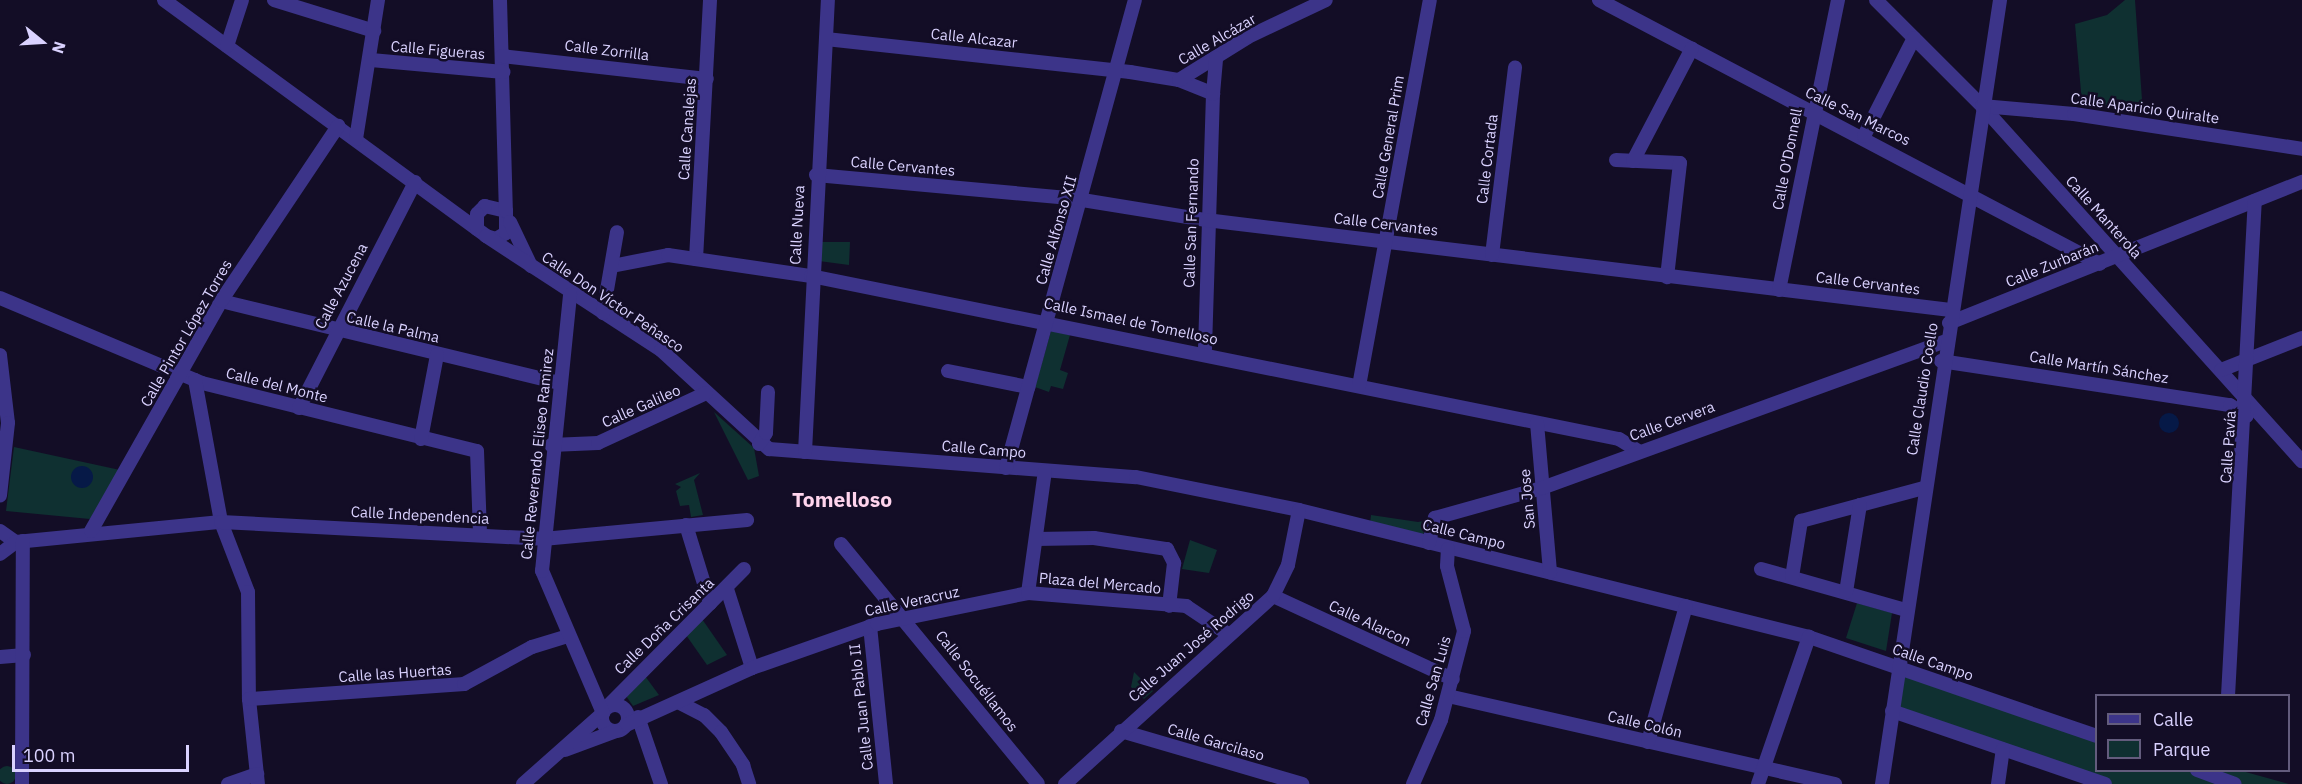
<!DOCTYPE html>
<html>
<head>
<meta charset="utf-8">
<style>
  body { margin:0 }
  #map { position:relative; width:2302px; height:784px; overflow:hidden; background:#130d26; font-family:"IBM Plex Sans",sans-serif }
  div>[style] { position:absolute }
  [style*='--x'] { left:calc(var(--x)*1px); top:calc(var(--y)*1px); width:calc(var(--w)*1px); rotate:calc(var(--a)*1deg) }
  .green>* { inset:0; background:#0f3031 }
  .round { border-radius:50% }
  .water>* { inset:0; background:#061947 }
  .minor>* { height:14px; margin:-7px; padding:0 7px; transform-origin:7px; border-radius:7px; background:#3c3489 }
  .minor>.ring { margin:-7px; padding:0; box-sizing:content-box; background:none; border:14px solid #3c3489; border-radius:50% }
  span { translate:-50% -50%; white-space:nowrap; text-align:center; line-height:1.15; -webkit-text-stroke:5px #130d26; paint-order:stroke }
  .street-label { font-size:15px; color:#dad2ff }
  .district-label { font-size:21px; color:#ffd4ed; font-weight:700 }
  .legend { position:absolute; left:2095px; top:694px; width:195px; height:78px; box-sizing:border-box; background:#130d26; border:2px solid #635c7d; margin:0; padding:8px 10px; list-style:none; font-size:18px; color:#dad2ff }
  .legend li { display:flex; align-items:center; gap:12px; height:30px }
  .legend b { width:30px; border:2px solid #635c7d }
  .north { position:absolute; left:12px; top:12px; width:60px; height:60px; -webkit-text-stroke:4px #130d26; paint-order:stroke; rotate:108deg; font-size:16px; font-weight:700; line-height:24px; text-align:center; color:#dad2ff }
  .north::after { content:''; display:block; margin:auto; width:21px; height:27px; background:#dad2ff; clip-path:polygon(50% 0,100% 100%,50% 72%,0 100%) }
  .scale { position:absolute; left:12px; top:745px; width:177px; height:27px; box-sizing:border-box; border:3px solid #dad2ff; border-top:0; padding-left:8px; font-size:18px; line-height:21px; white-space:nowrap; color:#dad2ff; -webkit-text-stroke:4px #130d26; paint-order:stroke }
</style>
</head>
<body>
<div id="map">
  <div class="green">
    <i style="clip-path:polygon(2125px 0,2135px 0,2143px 114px,2082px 103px,2075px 24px,2107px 15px)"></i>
    <i style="clip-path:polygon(819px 242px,850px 242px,849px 265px,819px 261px)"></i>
    <i style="clip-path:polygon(1051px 331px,1070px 335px,1060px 370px,1068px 373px,1063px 389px,1051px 386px,1049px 392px,1035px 387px)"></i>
    <i style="clip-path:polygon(714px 412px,754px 448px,759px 476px,748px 480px)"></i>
    <i style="clip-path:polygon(14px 447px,120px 470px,90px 519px,6px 511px)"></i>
    <i style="clip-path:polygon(700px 473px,694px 480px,703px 515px,691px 517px,689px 505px,680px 506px,676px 491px,681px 487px,675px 484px)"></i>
    <i style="clip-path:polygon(1371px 515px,1418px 522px,1429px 520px,1422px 537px,1370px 524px)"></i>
    <i style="clip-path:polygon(1190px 540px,1217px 550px,1209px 573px,1182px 569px)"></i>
    <i style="clip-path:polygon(1857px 603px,1892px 613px,1886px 651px,1846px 638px)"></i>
    <i style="clip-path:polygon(702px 619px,727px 655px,707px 665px,686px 635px)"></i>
    <i style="clip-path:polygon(1898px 668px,2096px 736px,2096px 770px,2197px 771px,2223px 779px,2223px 771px,2242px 771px,2289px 784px,2105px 784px,1892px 711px)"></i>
    <i style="clip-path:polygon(1134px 672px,1153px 691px,1144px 699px,1131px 687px)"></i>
    <i style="clip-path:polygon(645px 676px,659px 695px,633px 706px,626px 696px)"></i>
    <i class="round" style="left:-2px;top:766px;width:18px;height:18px"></i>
  </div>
  <div class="water">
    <i class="round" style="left:2159px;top:413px;width:20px;height:20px"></i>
    <i class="round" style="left:71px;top:466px;width:22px;height:22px"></i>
  </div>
  <div class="minor">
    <i style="--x:164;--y:0;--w:399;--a:36.2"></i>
    <i style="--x:486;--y:236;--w:10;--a:17"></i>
    <i style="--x:496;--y:239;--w:12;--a:-31"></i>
    <i style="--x:506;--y:233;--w:22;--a:-90"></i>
    <i style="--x:506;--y:211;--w:22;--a:-167"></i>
    <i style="--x:485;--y:206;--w:11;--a:135"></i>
    <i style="--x:477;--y:214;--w:15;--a:90"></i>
    <i style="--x:274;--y:0;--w:105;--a:17.2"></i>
    <i style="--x:500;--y:0;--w:211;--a:88.4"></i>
    <i style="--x:1599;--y:0;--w:566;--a:27.79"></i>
    <i style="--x:1876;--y:0;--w:150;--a:45"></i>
    <i style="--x:1982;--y:106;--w:478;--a:48"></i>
    <i style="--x:826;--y:39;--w:306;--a:6.2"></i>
    <i style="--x:1130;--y:72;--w:50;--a:9.3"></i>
    <i style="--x:1179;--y:80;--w:37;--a:22"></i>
    <i style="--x:1213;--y:94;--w:259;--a:91.8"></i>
    <i style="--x:227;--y:46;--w:48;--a:-71.9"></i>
    <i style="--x:502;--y:56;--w:206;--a:6.4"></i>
    <i style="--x:371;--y:60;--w:133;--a:5.2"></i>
    <i style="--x:1179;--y:80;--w:81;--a:-31.9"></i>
    <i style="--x:1248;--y:37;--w:86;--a:-25.4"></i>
    <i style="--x:1213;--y:94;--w:36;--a:-85"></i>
    <i style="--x:1982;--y:106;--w:92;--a:5"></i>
    <i style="--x:2074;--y:114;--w:231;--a:8.7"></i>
    <i style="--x:1864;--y:136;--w:110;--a:-63"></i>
    <i style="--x:356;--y:139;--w:141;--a:-81"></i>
    <i style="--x:1616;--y:160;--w:64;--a:2.7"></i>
    <i style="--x:1680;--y:163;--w:115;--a:96.5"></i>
    <i style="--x:1633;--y:161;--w:127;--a:-62.4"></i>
    <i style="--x:816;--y:175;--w:255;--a:5.2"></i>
    <i style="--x:1070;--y:198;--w:138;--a:9.2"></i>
    <i style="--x:1206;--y:220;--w:750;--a:6.89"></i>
    <i style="--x:510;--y:222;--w:49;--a:64.5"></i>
    <i style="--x:486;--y:236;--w:209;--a:33.1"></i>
    <i style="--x:661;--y:350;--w:147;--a:42.5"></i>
    <i style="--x:769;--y:449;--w:368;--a:4.4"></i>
    <i style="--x:1136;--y:477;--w:166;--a:11.4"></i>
    <i style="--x:1299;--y:510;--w:526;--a:13.98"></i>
    <i style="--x:1809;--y:637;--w:304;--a:19"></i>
    <i style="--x:1492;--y:255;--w:189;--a:-83"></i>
    <i style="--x:696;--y:259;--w:259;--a:-86.9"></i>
    <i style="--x:612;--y:266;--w:57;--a:-11.1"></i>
    <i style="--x:668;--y:255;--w:145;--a:8.4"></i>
    <i style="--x:811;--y:276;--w:824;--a:11.41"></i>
    <i style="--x:1619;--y:439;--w:22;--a:32"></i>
    <i style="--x:1779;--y:290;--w:296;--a:-78.5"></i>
    <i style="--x:0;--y:298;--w:219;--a:22.8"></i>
    <i style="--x:202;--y:383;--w:283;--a:13.9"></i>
    <i style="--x:477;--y:451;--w:83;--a:87.9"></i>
    <i style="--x:221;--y:301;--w:348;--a:13.6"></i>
    <i style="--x:603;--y:313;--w:82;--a:-80.2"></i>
    <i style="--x:1949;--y:323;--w:380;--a:-21.8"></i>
    <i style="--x:0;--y:355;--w:68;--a:83.3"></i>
    <i style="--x:8;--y:423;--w:73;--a:96.3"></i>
    <i style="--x:1941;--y:361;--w:292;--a:8.7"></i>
    <i style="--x:2230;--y:405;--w:20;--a:33"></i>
    <i style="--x:2221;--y:370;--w:87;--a:-21.6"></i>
    <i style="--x:948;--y:371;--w:82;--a:11.3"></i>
    <i style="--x:195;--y:380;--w:144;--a:79.6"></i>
    <i style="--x:221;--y:522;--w:75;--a:68.9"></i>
    <i style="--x:248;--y:592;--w:107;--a:89.5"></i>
    <i style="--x:249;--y:699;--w:85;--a:84"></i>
    <i style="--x:1359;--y:386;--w:392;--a:-79.6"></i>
    <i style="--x:299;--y:408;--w:254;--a:-62.8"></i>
    <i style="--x:1537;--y:423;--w:150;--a:85"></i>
    <i style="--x:421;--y:439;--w:86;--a:-79.2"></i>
    <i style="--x:759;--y:444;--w:13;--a:-58"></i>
    <i style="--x:766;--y:433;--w:41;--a:-87.2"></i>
    <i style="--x:551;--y:445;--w:47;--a:-2.4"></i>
    <i style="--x:598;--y:443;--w:119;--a:-24.8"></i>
    <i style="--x:805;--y:452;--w:453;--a:-87.1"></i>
    <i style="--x:1006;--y:468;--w:485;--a:-74.6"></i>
    <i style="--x:686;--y:525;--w:82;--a:72.9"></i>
    <i style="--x:0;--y:531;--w:19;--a:35"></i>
    <i style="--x:16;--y:542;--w:206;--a:-5.6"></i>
    <i style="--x:221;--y:522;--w:322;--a:3"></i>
    <i style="--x:543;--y:539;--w:205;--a:-5.3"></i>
    <i style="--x:91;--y:531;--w:264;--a:-60.5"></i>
    <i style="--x:221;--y:301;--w:211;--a:-56.2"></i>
    <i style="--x:1036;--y:539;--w:58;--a:-1"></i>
    <i style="--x:1094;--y:538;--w:74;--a:8.6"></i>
    <i style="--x:1167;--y:549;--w:16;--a:63"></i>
    <i style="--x:1174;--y:563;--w:43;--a:96.6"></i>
    <i style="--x:1429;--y:543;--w:26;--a:-77"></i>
    <i style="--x:1435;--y:518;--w:111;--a:-15.7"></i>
    <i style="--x:1542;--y:488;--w:429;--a:-20"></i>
    <i style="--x:841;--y:544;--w:310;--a:50.6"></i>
    <i style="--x:0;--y:554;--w:20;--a:-37"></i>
    <i style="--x:1761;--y:569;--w:151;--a:15.8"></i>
    <i style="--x:1792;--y:577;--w:57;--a:-80.9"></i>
    <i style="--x:1801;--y:521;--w:126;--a:-15.1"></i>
    <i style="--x:727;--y:589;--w:83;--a:72.4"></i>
    <i style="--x:1846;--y:592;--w:88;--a:-80.9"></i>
    <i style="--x:1028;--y:593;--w:123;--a:-82.1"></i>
    <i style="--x:1273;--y:596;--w:198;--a:24.8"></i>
    <i style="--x:870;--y:626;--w:159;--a:84.2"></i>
    <i style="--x:0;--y:657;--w:24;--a:-5"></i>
    <i style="--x:1448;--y:696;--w:397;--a:12.8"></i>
    <i style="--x:2228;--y:696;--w:496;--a:-86.9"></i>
    <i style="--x:249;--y:699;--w:216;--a:-4"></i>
    <i style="--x:464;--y:684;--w:77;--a:-28.6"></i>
    <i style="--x:532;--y:647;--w:38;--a:-17"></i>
    <i style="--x:678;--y:702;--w:29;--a:27"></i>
    <i style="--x:704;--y:715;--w:24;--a:45"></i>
    <i style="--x:721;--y:732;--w:40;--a:56"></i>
    <i style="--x:743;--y:765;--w:20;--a:72"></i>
    <i class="ring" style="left:602px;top:705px;width:12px;height:12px"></i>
    <i style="--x:608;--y:706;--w:193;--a:-45.2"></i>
    <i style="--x:1892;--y:711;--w:225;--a:18.9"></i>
    <i style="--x:638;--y:717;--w:71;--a:71.1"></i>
    <i style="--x:626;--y:725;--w:138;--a:-24.3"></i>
    <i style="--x:752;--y:668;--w:133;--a:-19.4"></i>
    <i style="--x:877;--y:624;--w:154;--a:-11.6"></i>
    <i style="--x:1028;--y:593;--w:159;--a:4.7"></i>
    <i style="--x:1186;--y:606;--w:50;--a:33.7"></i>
    <i style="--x:1121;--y:731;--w:189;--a:16.3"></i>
    <i style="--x:1648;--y:742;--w:141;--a:-74.4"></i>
    <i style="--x:565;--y:750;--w:54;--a:-20.4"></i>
    <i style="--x:2197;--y:770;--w:40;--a:20.2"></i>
    <i style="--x:22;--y:784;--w:243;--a:-89.8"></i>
    <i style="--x:228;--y:784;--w:31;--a:-19"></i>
    <i style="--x:523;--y:784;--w:107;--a:-41.6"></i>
    <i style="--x:603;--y:713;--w:155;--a:-113.2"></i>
    <i style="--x:542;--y:571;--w:278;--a:-84.2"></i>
    <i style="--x:1065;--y:784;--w:280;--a:-42.1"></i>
    <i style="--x:1273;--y:596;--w:34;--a:-64"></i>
    <i style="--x:1288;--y:565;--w:56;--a:-78.7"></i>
    <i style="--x:1413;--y:784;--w:70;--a:-66.4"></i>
    <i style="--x:1441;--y:720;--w:92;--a:-75.5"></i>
    <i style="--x:1464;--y:631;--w:67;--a:-104.7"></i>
    <i style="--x:1447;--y:566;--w:17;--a:-87"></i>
    <i style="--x:1758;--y:784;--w:156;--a:-70.9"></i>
    <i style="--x:1882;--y:784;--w:793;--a:-81.44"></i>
    <i style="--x:1998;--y:784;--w:35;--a:-82"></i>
  </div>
  <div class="street-label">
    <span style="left:974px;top:38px;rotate:6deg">Calle Alcazar</span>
    <span style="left:1217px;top:39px;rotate:-30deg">Calle Alcázar</span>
    <span style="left:438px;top:50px;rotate:5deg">Calle Figueras</span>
    <span style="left:607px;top:50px;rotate:7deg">Calle Zorrilla</span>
    <span style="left:2145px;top:108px;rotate:8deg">Calle Aparicio Quiralte</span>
    <span style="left:1858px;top:116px;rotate:26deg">Calle San Marcos</span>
    <span style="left:687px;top:129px;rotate:-86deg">Calle Canalejas</span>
    <span style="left:1388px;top:137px;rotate:-80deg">Calle General Prim</span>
    <span style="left:1487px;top:159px;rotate:-83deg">Calle Cortada</span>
    <span style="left:1787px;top:159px;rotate:-79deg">Calle O'Donnell</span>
    <span style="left:903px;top:166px;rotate:5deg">Calle Cervantes</span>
    <span style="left:2104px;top:217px;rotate:48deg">Calle Manterola</span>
    <span style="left:1191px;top:223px;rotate:-88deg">Calle San Fernando</span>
    <span style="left:1386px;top:224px;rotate:7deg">Calle Cervantes</span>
    <span style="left:797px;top:225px;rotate:-87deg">Calle Nueva</span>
    <span style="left:1056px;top:230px;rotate:-74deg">Calle Alfonso XII</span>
    <span style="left:2052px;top:264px;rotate:-22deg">Calle Zurbarán</span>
    <span style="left:1868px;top:283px;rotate:7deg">Calle Cervantes</span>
    <span style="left:341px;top:286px;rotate:-62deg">Calle Azucena</span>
    <span style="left:613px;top:302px;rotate:34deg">Calle Don Víctor Peñasco</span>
    <span style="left:1131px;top:321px;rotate:12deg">Calle Ismael de Tomelloso</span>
    <span style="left:393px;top:327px;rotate:13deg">Calle la Palma</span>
    <span style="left:186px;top:333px;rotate:-60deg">Calle Pintor López Torres</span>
    <span style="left:2099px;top:367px;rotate:9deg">Calle Martín Sánchez</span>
    <span style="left:277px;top:385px;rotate:14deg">Calle del Monte</span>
    <span style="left:1922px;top:389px;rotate:-81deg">Calle Claudio Coello</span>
    <span style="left:641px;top:406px;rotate:-24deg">Calle Galileo</span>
    <span style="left:1672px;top:421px;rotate:-20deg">Calle Cervera</span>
    <span style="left:2228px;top:447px;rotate:-86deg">Calle Pavía</span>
    <span style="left:984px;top:449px;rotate:5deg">Calle Campo</span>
    <span style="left:537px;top:454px;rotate:-84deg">Calle Reverendo Eliseo Ramirez</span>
    <span style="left:1527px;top:499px;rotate:-95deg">San Jose</span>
    <span style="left:420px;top:515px;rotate:3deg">Calle Independencia</span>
    <span style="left:1464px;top:534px;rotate:14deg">Calle Campo</span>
    <span style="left:1100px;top:583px;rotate:5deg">Plaza del Mercado</span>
    <span style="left:912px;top:601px;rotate:-12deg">Calle Veracruz</span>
    <span style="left:1370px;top:623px;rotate:25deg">Calle Alarcon</span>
    <span style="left:664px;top:626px;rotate:-44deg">Calle Doña Crisanta</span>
    <span style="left:1191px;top:646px;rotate:-41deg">Calle Juan José Rodrigo</span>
    <span style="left:1933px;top:662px;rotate:19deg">Calle Campo</span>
    <span style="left:395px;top:673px;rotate:-4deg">Calle las Huertas</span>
    <span style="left:977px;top:681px;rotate:52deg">Calle Socuéllamos</span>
    <span style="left:1433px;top:681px;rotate:-74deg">Calle San Luis</span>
    <span style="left:861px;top:707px;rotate:-96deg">Calle Juan Pablo II</span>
    <span style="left:1645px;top:724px;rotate:13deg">Calle Colón</span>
    <span style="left:1216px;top:742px;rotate:16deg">Calle Garcilaso</span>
  </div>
  <div class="district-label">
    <span style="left:842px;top:499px">Tomelloso</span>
  </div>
  <ul class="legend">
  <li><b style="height:8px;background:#3c3489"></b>Calle</li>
  <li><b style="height:16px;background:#0f3031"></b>Parque</li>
  </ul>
  <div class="north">N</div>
  <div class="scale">100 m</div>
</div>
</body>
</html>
